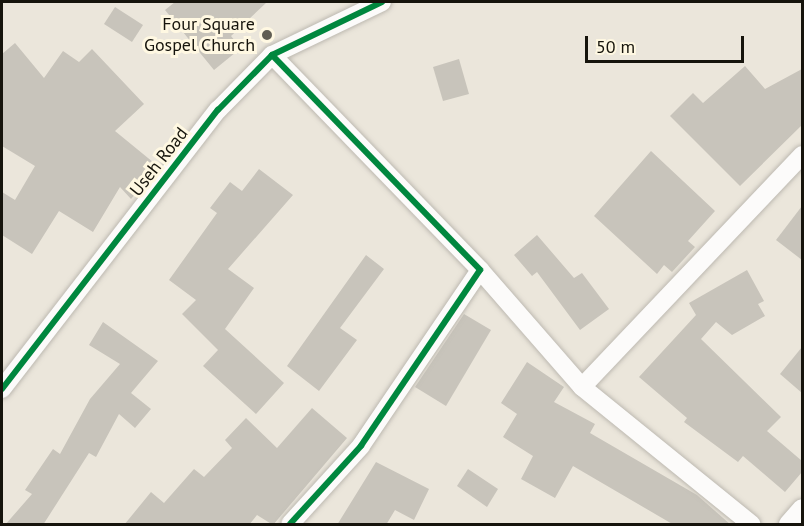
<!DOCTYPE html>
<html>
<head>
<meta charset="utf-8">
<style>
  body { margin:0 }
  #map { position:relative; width:804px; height:526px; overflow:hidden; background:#ebe6db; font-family:"PT Sans",sans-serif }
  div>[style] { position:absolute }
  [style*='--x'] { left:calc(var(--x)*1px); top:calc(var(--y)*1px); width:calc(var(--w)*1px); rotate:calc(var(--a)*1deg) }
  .building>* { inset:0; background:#c8c4bb }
  .roads { filter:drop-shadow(0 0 2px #bdb9b1) drop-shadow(0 0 2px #bdb9b1) }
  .street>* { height:18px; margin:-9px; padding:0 9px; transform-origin:9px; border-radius:9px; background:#fcfbfa }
  .cycleway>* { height:6px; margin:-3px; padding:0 3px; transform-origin:3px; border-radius:3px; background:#00873e }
  .dots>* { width:16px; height:16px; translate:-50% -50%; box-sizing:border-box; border:3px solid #fff8e2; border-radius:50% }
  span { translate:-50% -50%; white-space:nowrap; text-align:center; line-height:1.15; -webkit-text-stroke:6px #fff8e2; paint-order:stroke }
  .poi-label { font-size:18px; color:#16140c }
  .right { translate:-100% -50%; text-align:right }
  .street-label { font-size:18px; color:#16140c }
  .frame { position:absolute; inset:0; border:3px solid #16140c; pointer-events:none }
  .scale { position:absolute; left:585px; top:36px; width:159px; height:27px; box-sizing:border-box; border:3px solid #16140c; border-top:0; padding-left:8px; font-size:18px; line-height:21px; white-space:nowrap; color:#16140c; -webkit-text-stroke:4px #fff8e2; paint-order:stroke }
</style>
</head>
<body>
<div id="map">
  <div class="building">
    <i style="clip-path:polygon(175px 2px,267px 2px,231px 36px,241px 48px,214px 70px,165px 10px)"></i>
    <i style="clip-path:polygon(115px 7px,143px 25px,132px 42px,104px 24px)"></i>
    <i style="clip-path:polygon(15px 43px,44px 78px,63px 51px,79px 62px,92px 49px,144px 104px,115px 131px,159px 167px,131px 199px,120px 187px,93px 232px,59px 211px,32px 254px,2px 235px,2px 192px,15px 200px,35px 166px,2px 146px,2px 54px)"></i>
    <i style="clip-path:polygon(459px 59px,469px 94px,443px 101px,433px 67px)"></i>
    <i style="clip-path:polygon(745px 66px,765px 89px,802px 69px,802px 125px,740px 186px,670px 116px,693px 93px,703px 103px)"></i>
    <i style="clip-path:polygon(651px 151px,715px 211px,688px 241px,695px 247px,672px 272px,664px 265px,657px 274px,594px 216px)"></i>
    <i style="clip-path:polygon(259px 169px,293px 195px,228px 269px,254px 288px,225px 329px,284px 383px,256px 414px,203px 366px,218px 350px,182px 314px,196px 300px,169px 280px,217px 213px,210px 208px,230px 182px,242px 191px)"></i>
    <i style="clip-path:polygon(802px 206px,802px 260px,776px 240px)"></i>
    <i style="clip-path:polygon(537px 235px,574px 278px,582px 273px,609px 309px,580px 330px,537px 272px,532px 276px,514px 255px)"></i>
    <i style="clip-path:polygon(366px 255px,384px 269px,340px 328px,357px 340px,319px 391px,287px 366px)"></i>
    <i style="clip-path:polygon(747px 270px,764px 301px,758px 304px,765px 316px,732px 335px,716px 322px,701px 339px,781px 417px,767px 431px,802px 461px,802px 472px,785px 492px,743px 456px,738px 462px,684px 422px,687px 418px,639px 377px,696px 315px,689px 303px)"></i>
    <i style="clip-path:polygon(464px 314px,491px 330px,446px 406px,415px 387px)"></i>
    <i style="clip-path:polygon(103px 322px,158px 361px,131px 393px,151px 409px,135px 428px,119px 414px,96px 457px,89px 453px,43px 525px,5px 525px,32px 494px,25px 490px,53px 449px,60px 454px,90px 399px,120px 364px,89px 345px)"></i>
    <i style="clip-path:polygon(802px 347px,802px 393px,780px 374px)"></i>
    <i style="clip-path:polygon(527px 362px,564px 387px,554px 402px,595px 424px,590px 433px,697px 495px,731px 525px,674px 525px,573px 466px,555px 498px,521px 479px,533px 456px,503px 437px,517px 414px,501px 403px)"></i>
    <i style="clip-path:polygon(312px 408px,347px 438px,273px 525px,257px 515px,249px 525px,124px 525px,151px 492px,164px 503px,194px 469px,204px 477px,232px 448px,225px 440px,246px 418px,277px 448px)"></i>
    <i style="clip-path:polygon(376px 462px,429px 489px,414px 520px,395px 510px,386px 525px,337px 525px)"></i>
    <i style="clip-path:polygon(468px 469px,498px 489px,487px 507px,457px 486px)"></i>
  </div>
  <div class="roads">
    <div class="street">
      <i style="--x:272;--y:55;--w:299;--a:45.9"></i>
      <i style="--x:480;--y:270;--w:212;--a:124.1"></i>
      <i style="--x:361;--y:446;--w:105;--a:132.3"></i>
      <i style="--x:480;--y:270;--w:155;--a:48.9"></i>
      <i style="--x:582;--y:387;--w:218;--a:39"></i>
      <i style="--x:582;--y:387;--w:320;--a:-46.5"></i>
      <i style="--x:2;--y:389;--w:353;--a:-52.3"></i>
      <i style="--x:218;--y:110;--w:77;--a:-45.5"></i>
      <i style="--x:272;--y:55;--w:122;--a:-25.7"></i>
      <i style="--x:788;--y:524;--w:21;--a:-49"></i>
    </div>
  </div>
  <div class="cycleway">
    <i style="--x:272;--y:55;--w:299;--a:45.9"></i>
    <i style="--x:480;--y:270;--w:212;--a:124.1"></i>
    <i style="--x:361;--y:446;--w:105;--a:132.3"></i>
    <i style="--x:2;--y:389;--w:353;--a:-52.3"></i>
    <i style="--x:218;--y:110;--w:77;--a:-45.5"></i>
    <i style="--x:272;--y:55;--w:122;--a:-25.7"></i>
  </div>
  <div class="dots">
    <i style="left:267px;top:35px;background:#615e54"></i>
  </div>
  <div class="poi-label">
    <span class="right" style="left:255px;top:35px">Four Square<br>Gospel Church</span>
  </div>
  <div class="street-label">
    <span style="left:159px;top:162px;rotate:-52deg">Useh Road</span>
  </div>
  <div class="frame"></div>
  <div class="scale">50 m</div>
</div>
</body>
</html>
